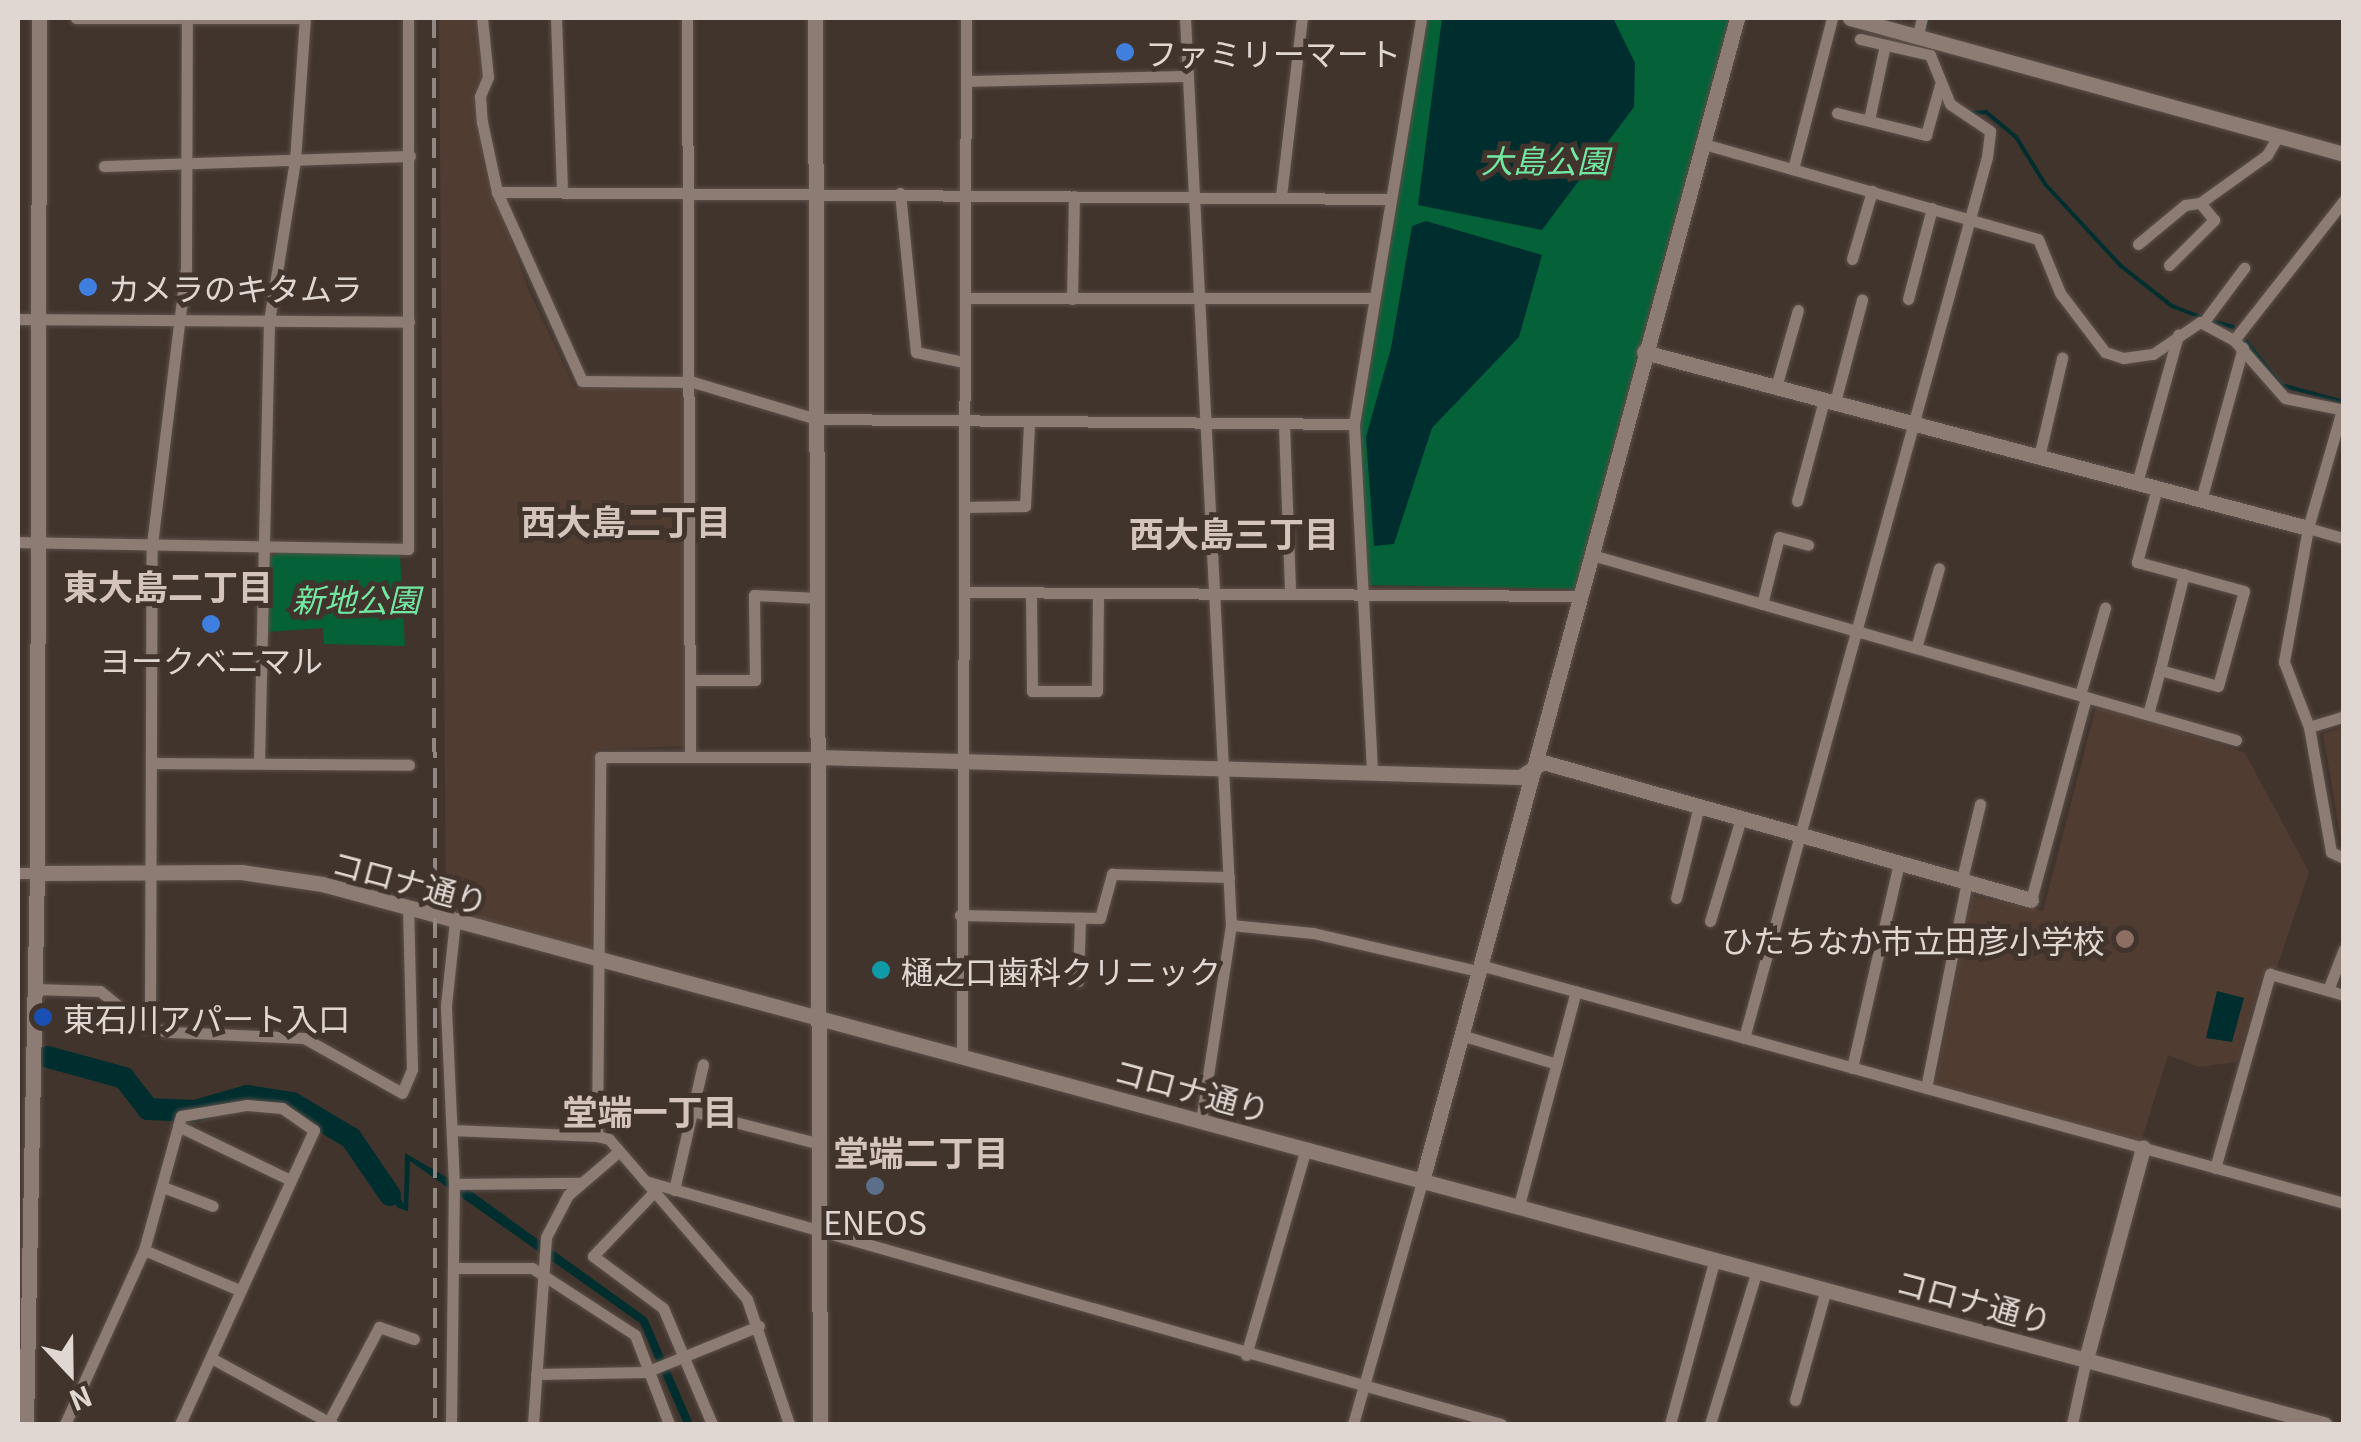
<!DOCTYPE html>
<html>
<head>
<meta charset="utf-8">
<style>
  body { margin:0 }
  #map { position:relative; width:2361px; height:1442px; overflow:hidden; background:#41342d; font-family:Georgia,"Noto Sans JP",serif }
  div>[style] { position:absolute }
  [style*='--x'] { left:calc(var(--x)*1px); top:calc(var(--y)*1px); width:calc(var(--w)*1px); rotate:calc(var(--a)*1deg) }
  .built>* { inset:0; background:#503c31 }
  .green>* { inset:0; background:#056138 }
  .water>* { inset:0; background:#002e2f }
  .stream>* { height:4px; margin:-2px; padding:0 2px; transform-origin:2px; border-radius:2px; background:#002e2f }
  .river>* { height:22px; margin:-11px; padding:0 11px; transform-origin:11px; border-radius:11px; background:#002e2f }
  .roads { filter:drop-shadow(0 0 2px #5c504a) drop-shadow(0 0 2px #5c504a) }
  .street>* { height:11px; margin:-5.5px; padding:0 5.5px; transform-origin:5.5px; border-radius:5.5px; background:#8c7c74 }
  .secondary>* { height:15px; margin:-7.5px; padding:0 7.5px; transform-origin:7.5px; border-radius:7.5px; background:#8c7c74 }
  .rail>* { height:4px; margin-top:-2px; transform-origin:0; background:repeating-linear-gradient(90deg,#928781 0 20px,transparent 0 30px) }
  .dots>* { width:28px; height:28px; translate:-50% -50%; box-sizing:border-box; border:5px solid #41342d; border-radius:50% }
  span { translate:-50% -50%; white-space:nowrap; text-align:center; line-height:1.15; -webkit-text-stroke:10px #41342d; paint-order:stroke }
  .poi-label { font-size:32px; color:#e0d7d3 }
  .left { translate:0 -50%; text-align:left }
  .right { translate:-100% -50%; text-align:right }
  .park-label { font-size:32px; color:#72e9a3; font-style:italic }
  .street-label { font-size:32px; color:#e0d7d3 }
  .neighbourhood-label { font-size:35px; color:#d5c4bb; font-weight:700 }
  .frame { position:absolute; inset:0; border:20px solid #e0d7d3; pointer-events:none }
  .north { position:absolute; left:20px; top:1322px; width:100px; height:100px; -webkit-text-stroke:8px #41342d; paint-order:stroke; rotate:158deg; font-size:28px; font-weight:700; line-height:40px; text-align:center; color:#e0d7d3 }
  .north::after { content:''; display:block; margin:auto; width:35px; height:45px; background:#e0d7d3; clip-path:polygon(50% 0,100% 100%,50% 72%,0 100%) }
</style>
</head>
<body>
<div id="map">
  <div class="built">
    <i style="clip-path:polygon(439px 18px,476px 18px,483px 77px,474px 92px,484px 165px,529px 291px,575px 388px,678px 390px,685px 404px,686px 746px,597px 749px,592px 950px,446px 910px)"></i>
    <i style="clip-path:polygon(2097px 703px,2245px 753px,2309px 872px,2277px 967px,2261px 979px,2237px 1062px,2199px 1067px,2168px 1055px,2141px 1142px,1935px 1086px,1972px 896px,2043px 911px)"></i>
    <i style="clip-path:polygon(2343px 727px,2344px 727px,2343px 852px,2323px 734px)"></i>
  </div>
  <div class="green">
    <i style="clip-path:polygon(1428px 18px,1729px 18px,1574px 589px,1369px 585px,1360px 430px)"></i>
    <i style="clip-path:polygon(279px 552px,400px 554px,405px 646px,324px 644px,323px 628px,267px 632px,270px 558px)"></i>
  </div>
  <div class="water">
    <i style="clip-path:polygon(1442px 18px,1613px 18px,1635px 63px,1634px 107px,1542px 230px,1418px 205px)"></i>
    <i style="clip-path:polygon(1426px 221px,1542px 255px,1519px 337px,1432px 428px,1394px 544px,1374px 546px,1366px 437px,1391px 348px,1412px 226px)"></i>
    <i style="clip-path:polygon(2217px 991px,2244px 998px,2232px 1042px,2206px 1038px)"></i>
    <i style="clip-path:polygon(405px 1153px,472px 1192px,647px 1318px,693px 1424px,684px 1424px,640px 1323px,410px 1161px,408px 1211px,398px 1208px,373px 1170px,380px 1166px,404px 1204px)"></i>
  </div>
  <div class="stream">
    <i style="--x:1924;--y:32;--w:15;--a:-70"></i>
    <i style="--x:1972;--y:113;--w:14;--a:-4"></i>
    <i style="--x:1986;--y:112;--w:39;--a:40"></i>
    <i style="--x:2016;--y:137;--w:55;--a:58.3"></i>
    <i style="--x:2045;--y:184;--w:112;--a:47.2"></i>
    <i style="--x:2121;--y:266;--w:65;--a:38.1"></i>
    <i style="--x:2172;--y:306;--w:30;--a:21"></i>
    <i style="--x:2209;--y:320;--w:25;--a:16"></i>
    <i style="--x:2246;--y:341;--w:56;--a:51.5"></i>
    <i style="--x:2281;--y:385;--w:65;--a:15.1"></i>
  </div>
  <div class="river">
    <i style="--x:48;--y:1057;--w:79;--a:15.4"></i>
    <i style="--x:124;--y:1078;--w:39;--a:52"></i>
    <i style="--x:148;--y:1109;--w:47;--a:2.4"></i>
    <i style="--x:195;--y:1111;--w:54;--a:-16.1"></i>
    <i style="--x:247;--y:1096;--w:46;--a:8.8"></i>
    <i style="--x:292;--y:1103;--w:69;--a:30.7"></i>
    <i style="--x:351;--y:1138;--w:69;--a:55.6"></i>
  </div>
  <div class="roads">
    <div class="street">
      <i style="--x:76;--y:18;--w:227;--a:0"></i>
      <i style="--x:482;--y:18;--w:59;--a:84.2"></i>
      <i style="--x:488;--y:77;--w:21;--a:113"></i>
      <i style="--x:480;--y:96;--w:26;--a:86"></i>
      <i style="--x:482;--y:122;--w:72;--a:77.9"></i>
      <i style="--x:497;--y:192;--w:207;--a:65.8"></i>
      <i style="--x:582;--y:381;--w:111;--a:0.5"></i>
      <i style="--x:693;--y:382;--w:128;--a:16.7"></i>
      <i style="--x:816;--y:419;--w:538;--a:0.53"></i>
      <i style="--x:556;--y:18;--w:172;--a:88"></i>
      <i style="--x:687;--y:18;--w:737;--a:89.77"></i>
      <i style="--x:1185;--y:18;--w:908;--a:87.1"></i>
      <i style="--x:1231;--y:925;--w:197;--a:98.7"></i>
      <i style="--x:1918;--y:34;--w:16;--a:-76"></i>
      <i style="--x:966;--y:81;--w:222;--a:-1.3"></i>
      <i style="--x:1837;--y:113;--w:92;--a:13.9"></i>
      <i style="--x:1926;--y:135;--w:52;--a:-74.4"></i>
      <i style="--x:1869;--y:120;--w:77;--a:-78"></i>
      <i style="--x:1704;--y:144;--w:347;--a:15.9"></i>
      <i style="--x:2038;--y:239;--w:58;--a:67.8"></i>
      <i style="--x:2060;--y:293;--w:74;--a:52.7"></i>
      <i style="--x:2105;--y:352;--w:19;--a:18"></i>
      <i style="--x:2123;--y:358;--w:30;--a:-8"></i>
      <i style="--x:2153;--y:354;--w:57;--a:-34.2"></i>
      <i style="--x:2200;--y:322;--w:38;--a:28"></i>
      <i style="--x:2234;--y:340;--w:77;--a:48.7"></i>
      <i style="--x:2285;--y:398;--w:60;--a:11.5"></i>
      <i style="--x:104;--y:166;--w:306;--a:-1.9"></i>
      <i style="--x:1793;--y:169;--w:156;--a:-75.5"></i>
      <i style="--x:497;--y:192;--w:890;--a:0.45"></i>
      <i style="--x:900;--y:193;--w:160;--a:84.3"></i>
      <i style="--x:916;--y:352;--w:49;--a:11.8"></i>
      <i style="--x:1281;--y:196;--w:179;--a:-83.3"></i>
      <i style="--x:2138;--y:244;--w:61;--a:-39.7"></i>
      <i style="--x:2185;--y:205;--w:15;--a:-8"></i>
      <i style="--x:1852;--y:259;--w:71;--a:-73.6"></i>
      <i style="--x:2169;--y:265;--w:64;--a:-45"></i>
      <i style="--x:2214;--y:220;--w:22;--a:-129"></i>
      <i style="--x:2200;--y:203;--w:82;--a:-35.6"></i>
      <i style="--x:2267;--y:155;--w:22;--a:-60"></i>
      <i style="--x:966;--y:298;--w:407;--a:0"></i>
      <i style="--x:1072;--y:299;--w:103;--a:-88.9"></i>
      <i style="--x:1908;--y:299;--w:94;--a:-75.2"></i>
      <i style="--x:18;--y:319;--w:391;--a:0.4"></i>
      <i style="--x:2203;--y:323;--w:69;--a:-53.3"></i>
      <i style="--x:2234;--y:340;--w:178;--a:-51.8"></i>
      <i style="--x:1776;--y:387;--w:80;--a:-74.1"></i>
      <i style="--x:1835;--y:402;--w:106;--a:-75.2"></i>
      <i style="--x:2342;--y:410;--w:123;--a:106.1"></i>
      <i style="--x:2308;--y:528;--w:136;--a:100.2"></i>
      <i style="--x:2284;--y:662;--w:70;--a:69"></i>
      <i style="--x:2309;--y:727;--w:127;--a:80"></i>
      <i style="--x:2331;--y:852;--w:14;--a:25"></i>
      <i style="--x:1284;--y:425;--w:167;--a:87.9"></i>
      <i style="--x:2039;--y:457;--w:102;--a:-76.9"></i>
      <i style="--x:2137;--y:483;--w:154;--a:-74.5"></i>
      <i style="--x:2201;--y:500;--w:158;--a:-74.6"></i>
      <i style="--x:1797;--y:501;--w:105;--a:-75"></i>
      <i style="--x:964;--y:507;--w:61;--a:-0.9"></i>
      <i style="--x:1025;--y:506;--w:83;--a:-87.2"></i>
      <i style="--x:2308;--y:528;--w:37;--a:16"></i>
      <i style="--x:18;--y:542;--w:390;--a:1"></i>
      <i style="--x:408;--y:549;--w:531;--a:-90"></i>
      <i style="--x:1592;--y:555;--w:670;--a:16.03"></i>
      <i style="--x:964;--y:592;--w:616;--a:0.37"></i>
      <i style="--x:1031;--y:593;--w:98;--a:89.4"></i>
      <i style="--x:1032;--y:691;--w:65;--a:0"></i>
      <i style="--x:1097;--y:691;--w:98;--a:-89.4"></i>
      <i style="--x:1762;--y:604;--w:69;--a:-75.8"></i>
      <i style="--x:1779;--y:537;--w:30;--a:15"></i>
      <i style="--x:1916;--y:648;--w:83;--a:-74"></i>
      <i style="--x:2160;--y:670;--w:99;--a:-76"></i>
      <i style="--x:691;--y:680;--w:64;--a:0"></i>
      <i style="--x:755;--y:680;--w:85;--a:-90.7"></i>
      <i style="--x:754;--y:595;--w:63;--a:2.7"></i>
      <i style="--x:2080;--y:695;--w:91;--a:-74"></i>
      <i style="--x:2148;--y:714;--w:46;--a:-74.7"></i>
      <i style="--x:2160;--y:670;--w:60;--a:15.4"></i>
      <i style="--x:2218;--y:686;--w:98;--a:-74.7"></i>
      <i style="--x:2244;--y:591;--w:111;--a:-164.8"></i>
      <i style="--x:2137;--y:562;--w:77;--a:-74.9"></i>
      <i style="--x:2309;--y:727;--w:37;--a:-17"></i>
      <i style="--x:151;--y:763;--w:258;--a:0.4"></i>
      <i style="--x:259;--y:763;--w:442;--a:-88.7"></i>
      <i style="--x:269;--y:321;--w:163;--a:-80.8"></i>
      <i style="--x:295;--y:160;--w:142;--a:-86"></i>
      <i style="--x:1372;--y:770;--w:346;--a:-93"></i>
      <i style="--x:1354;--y:424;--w:411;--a:-80.6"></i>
      <i style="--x:18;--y:873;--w:19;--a:0"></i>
      <i style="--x:1962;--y:879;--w:77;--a:-76.5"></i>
      <i style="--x:1676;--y:898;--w:95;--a:-76"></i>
      <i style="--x:2031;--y:900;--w:210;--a:-74.8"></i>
      <i style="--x:960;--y:915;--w:140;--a:1.2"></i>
      <i style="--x:1100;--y:918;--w:46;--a:-74.7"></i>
      <i style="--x:1112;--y:874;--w:117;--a:1.5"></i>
      <i style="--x:1710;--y:921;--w:108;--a:-73.2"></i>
      <i style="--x:1231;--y:925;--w:82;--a:5.6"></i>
      <i style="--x:1313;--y:933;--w:169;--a:13"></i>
      <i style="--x:1480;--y:965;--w:896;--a:15.4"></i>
      <i style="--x:1078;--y:981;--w:63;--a:-88.2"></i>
      <i style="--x:34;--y:989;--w:66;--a:1.7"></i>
      <i style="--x:100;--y:991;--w:57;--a:39.3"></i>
      <i style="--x:144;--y:1027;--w:26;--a:11"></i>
      <i style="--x:170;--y:1032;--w:134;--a:2.6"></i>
      <i style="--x:304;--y:1038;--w:112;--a:29.3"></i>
      <i style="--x:402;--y:1093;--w:26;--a:-67"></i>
      <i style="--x:412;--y:1069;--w:161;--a:-91.4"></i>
      <i style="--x:2328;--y:990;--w:44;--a:-68.7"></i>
      <i style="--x:144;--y:1027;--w:17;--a:-69"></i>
      <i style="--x:150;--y:1011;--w:467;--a:-89.8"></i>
      <i style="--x:152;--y:544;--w:277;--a:-83"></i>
      <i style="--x:186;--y:269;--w:247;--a:-89.8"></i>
      <i style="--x:1461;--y:1035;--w:100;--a:16.8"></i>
      <i style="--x:1744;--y:1038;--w:914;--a:-74.58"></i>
      <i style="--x:1987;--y:157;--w:26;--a:-83"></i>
      <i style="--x:1990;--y:131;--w:48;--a:-146"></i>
      <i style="--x:1950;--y:104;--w:53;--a:-112.2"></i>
      <i style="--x:1930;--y:55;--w:72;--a:-167.1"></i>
      <i style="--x:962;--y:1055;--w:1037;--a:-89.78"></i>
      <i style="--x:1852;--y:1068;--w:211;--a:-77.1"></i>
      <i style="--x:1926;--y:1088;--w:211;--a:-78.8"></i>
      <i style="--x:692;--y:1111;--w:129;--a:14.4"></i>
      <i style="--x:178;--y:1126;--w:122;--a:25.7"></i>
      <i style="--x:452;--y:1130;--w:145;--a:2.4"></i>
      <i style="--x:2215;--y:1168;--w:202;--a:-74.2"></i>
      <i style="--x:2270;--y:974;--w:77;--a:15.8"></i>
      <i style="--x:645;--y:1181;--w:890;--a:15.85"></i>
      <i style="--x:454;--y:1184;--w:179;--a:-92.6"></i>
      <i style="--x:446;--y:1005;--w:84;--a:-83.9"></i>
      <i style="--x:163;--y:1187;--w:53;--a:20.8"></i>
      <i style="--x:674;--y:1190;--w:129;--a:-77"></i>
      <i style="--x:653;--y:1193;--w:87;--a:133.6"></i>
      <i style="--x:593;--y:1256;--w:87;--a:36.6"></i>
      <i style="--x:663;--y:1308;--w:126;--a:67.1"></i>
      <i style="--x:1519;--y:1205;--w:221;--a:-75.1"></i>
      <i style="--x:144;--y:1250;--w:103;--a:22.8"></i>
      <i style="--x:455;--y:1268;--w:77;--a:0"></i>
      <i style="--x:532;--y:1268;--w:123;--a:33"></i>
      <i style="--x:635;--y:1335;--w:95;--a:69.1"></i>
      <i style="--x:1246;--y:1355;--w:216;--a:-73.8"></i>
      <i style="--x:213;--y:1359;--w:136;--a:28.6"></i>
      <i style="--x:536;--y:1374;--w:110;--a:-1"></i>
      <i style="--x:646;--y:1372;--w:122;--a:-22.2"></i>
      <i style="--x:1795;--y:1400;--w:115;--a:-74.4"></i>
      <i style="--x:328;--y:1423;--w:109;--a:-62"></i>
      <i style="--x:379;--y:1327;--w:37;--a:19"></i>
      <i style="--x:65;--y:1424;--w:191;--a:-65.6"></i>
      <i style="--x:144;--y:1250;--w:139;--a:-74.6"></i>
      <i style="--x:181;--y:1116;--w:67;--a:-9.5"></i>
      <i style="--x:247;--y:1105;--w:35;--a:5"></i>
      <i style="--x:282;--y:1108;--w:39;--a:35"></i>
      <i style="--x:314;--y:1130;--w:323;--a:114.5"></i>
      <i style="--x:451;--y:1424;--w:240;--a:-89.3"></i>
      <i style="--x:454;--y:1184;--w:127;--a:-0.5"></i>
      <i style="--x:533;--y:1424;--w:187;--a:-86"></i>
      <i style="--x:546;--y:1237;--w:47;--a:-62.4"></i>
      <i style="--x:568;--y:1195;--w:66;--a:-40.7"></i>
      <i style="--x:789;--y:1424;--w:132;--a:-108.6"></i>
      <i style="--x:747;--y:1299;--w:211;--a:-130.8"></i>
      <i style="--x:609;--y:1139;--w:12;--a:-166"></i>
      <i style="--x:597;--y:1136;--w:379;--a:-89.5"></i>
      <i style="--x:600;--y:757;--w:218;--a:0"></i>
      <i style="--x:1353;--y:1424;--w:253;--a:-74.1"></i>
      <i style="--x:1670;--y:1424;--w:172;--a:-74.8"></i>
      <i style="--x:1710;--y:1424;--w:161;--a:-73"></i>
      <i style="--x:2072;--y:1424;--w:66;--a:-77.8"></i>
    </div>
    <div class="secondary">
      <i style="--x:815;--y:18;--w:1406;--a:89.8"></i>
      <i style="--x:1850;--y:18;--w:512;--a:15.39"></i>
      <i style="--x:1644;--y:352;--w:687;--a:14.85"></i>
      <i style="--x:818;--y:757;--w:702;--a:1.63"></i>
      <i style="--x:1520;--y:777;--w:27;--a:-33"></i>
      <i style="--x:1543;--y:762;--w:507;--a:15.79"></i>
      <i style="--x:37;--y:873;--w:204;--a:-0.3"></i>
      <i style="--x:241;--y:872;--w:82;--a:8.4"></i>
      <i style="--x:322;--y:884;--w:2074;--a:15.1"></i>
      <i style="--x:1422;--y:1181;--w:1205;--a:-74.84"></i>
      <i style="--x:2086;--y:1359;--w:219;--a:-74.9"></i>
      <i style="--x:26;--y:1424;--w:551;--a:-88.86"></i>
      <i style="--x:37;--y:873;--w:855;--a:-89.87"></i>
    </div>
  </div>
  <div class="rail">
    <i style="--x:434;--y:18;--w:1406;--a:89.96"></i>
  </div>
  <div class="dots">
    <i style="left:1125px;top:52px;background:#3f7fe0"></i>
    <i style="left:88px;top:287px;background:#3f7fe0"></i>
    <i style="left:211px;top:624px;background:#3f7fe0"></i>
    <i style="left:2125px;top:939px;background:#8d6e63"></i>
    <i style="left:881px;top:970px;background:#0f9aa8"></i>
    <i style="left:43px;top:1017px;background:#1a4fb4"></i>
    <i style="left:875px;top:1186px;background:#5c6f8a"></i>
  </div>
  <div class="poi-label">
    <span class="left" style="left:1145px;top:52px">ファミリーマート</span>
    <span class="left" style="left:108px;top:287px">カメラのキタムラ</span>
    <span style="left:211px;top:659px">ヨークベニマル</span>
    <span class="right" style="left:2105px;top:939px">ひたちなか市立田彦小学校</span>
    <span class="left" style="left:901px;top:970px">樋之口歯科クリニック</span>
    <span class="left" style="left:63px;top:1017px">東石川アパート入口</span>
    <span style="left:875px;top:1221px">ENEOS</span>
  </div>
  <div class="park-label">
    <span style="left:1545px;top:159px">大島公園</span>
    <span style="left:356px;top:598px">新地公園</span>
  </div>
  <div class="street-label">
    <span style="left:410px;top:881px;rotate:15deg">コロナ通り</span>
    <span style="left:1192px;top:1089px;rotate:15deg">コロナ通り</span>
    <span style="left:1974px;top:1300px;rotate:15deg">コロナ通り</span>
  </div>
  <div class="neighbourhood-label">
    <span style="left:626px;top:520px">西大島二丁目</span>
    <span style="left:1234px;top:532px">西大島三丁目</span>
    <span style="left:168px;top:585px">東大島二丁目</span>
    <span style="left:650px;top:1110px">堂端一丁目</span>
    <span style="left:921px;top:1151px">堂端二丁目</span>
  </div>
  <div class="frame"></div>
  <div class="north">N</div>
</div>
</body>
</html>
